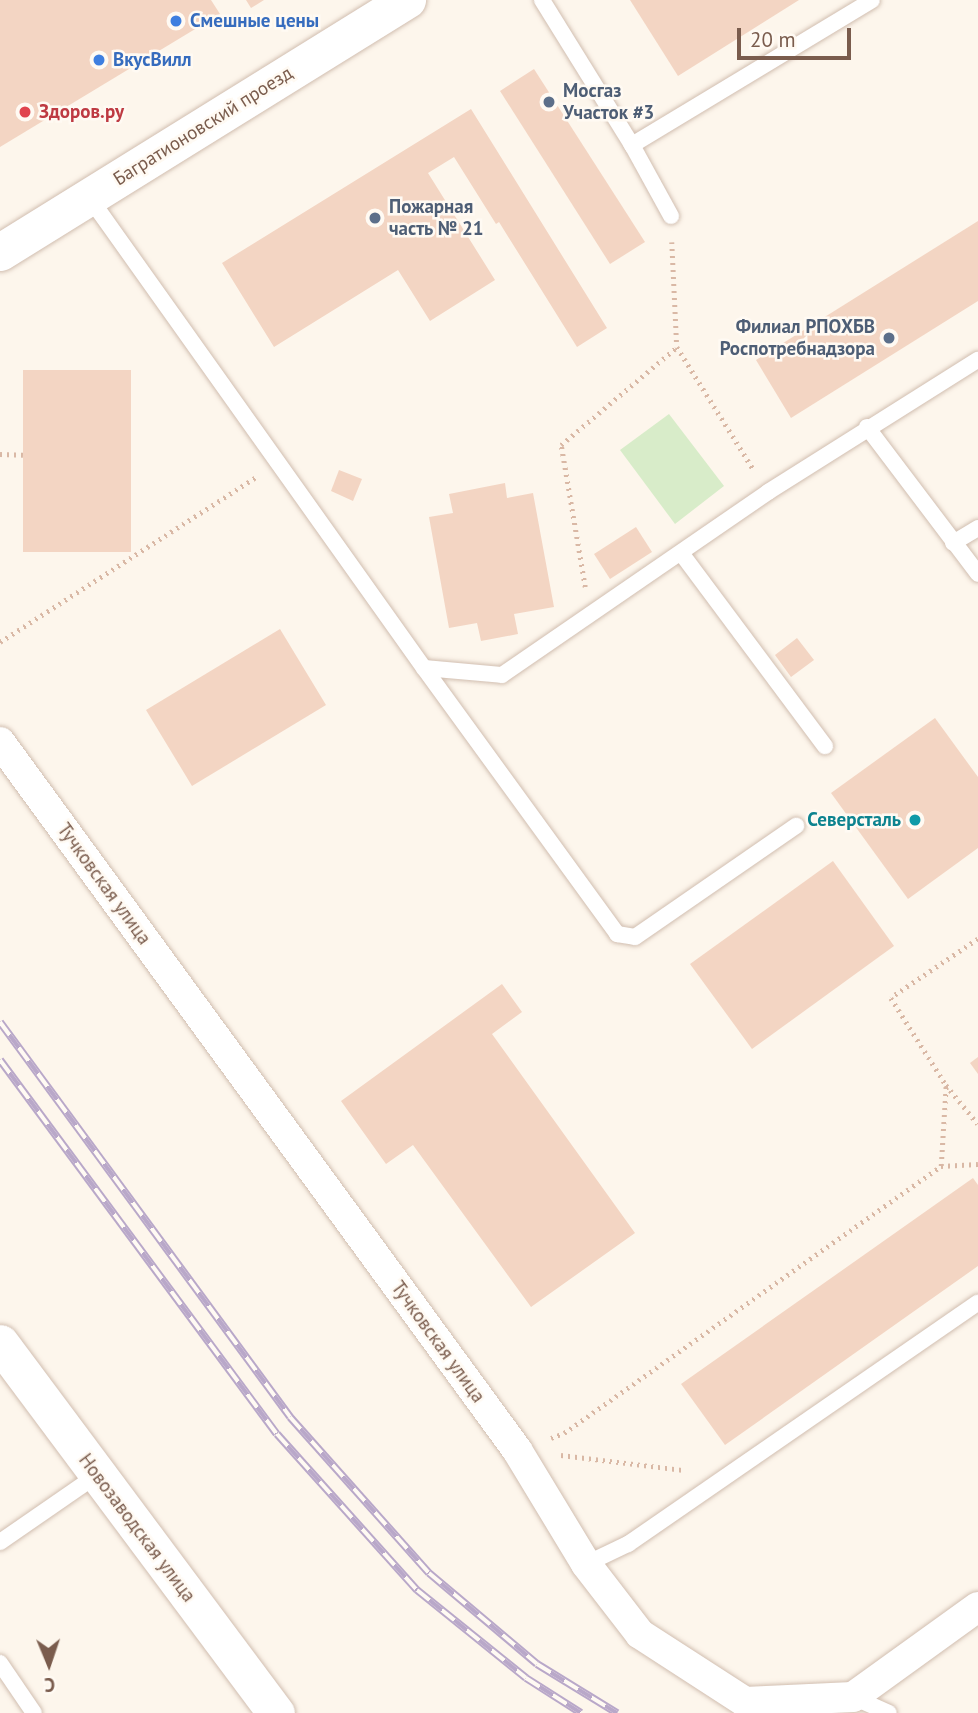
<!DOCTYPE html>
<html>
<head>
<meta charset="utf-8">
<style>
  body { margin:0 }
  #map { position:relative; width:978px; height:1713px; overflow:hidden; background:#fdf6ec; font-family:"PT Sans",sans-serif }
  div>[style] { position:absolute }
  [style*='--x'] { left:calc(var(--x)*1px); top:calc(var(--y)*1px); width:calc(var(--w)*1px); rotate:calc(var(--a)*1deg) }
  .green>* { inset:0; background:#d8ecc9 }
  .building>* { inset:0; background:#f3d5c3 }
  .path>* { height:4.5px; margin-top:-2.25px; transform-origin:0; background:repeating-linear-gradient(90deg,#d9b8a5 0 2px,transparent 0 7px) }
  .roads { filter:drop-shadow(0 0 2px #d1beb0) drop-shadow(0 0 2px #d1beb0) }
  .service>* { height:16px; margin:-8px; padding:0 8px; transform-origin:8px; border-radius:8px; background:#fff }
  .minor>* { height:30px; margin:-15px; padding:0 15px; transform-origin:15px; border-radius:15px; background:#fff }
  .tertiary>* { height:37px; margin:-18.5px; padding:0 18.5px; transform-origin:18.5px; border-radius:18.5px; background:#fff }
  .rail>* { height:8px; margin-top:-4px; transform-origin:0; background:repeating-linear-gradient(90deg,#fffaf3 0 16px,#b9a8c9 0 32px); box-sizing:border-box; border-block:2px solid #b9a8c9 }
  .dots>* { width:19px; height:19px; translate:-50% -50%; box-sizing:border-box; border:4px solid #fffaf3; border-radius:50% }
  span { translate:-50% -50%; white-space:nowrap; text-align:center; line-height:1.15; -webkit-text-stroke:5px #fffaf3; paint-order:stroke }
  .shop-label { font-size:19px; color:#366cbe; font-weight:700 }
  .left { translate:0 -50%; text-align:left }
  .service-label { font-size:19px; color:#4e5e75; font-weight:700 }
  .right { translate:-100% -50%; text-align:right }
  .health-label { font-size:19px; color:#be3a42; font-weight:700 }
  .street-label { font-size:19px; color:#7a5c4d }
  .culture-label { font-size:19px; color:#0d838f; font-weight:700 }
  .north { position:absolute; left:14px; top:1629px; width:70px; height:70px; -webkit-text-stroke:5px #fffaf3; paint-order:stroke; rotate:178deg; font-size:19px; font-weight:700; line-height:28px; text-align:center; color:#7a5c4d }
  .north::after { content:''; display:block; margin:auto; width:24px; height:32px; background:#7a5c4d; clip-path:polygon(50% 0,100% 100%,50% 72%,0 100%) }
  .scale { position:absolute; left:737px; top:28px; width:114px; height:32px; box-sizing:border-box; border:4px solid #7a5c4d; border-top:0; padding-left:9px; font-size:21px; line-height:24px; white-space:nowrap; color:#7a5c4d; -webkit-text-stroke:5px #fffaf3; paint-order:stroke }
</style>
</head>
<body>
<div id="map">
  <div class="green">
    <i style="clip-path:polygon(669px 414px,724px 486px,675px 524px,620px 450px)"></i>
  </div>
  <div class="building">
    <i style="clip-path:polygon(0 0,211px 0,220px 14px,0 147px)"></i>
    <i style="clip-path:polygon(246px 0,264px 0,251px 8px)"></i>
    <i style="clip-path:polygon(630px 0,799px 0,678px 76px)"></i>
    <i style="clip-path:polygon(534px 69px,645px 242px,610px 264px,500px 91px)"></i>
    <i style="clip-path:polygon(471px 109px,607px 328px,577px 347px,499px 222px,496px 224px,454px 157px,428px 173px,495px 280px,430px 321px,398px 270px,274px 347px,222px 263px)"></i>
    <i style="clip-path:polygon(978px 221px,978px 301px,791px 418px,756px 360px)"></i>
    <i style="clip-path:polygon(23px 370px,131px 370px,131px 552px,23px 552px)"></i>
    <i style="clip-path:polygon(339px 470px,362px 479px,353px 501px,331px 491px)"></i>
    <i style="clip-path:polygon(505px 483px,507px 498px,533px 493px,554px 607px,514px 614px,518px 634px,481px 641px,477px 623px,449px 628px,429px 517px,453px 513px,449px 494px)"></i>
    <i style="clip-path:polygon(636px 527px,652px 552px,610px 579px,594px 554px)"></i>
    <i style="clip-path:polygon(280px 629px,326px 705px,192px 786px,146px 710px)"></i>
    <i style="clip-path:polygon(797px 638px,814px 660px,791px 677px,775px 655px)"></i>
    <i style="clip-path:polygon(935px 718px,978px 777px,978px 848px,908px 899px,831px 793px)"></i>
    <i style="clip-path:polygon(833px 861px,894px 946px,752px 1049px,690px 964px)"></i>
    <i style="clip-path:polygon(502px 984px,522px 1012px,492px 1034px,635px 1233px,531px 1307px,413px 1145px,386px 1164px,341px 1101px)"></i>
    <i style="clip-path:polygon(978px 1057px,978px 1074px,970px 1063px)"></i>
    <i style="clip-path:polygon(973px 1178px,978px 1185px,978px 1266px,725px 1445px,681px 1384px)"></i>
  </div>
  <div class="path">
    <i style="--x:672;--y:242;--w:105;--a:87.3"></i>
    <i style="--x:677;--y:347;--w:145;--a:58"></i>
    <i style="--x:0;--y:454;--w:23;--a:2"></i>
    <i style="--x:585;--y:587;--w:144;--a:-99.6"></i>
    <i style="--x:561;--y:445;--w:152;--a:-40.2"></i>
    <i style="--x:0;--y:642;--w:305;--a:-32.8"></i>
    <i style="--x:978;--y:939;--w:105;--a:145.9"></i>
    <i style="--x:891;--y:998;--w:103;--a:57.7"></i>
    <i style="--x:946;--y:1085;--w:50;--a:50.6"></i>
    <i style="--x:941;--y:1166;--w:37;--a:-3"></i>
    <i style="--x:551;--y:1438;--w:14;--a:-21"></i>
    <i style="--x:564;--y:1433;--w:462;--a:-35.3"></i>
    <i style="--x:941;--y:1166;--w:81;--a:-86.5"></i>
    <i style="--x:561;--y:1455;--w:124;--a:7"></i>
  </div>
  <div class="roads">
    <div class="service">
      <i style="--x:542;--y:0;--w:171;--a:58.2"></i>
      <i style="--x:632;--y:145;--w:81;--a:61.2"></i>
      <i style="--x:632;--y:145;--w:280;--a:-31.1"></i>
      <i style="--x:89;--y:197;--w:578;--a:54.58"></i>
      <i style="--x:424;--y:668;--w:78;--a:5.1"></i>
      <i style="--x:502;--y:675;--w:323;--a:-34.5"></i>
      <i style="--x:768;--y:492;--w:248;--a:-32.2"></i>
      <i style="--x:867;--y:427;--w:184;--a:52.9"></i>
      <i style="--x:953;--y:543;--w:29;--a:-31"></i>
      <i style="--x:681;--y:553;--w:241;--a:53.3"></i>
      <i style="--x:424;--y:668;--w:329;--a:54"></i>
      <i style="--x:617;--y:934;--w:18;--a:9"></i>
      <i style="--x:635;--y:937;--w:196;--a:-34.6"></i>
      <i style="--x:0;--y:1542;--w:118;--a:-34.6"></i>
      <i style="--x:586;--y:1564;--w:47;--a:-25.5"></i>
      <i style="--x:628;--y:1544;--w:425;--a:-34.6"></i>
      <i style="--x:0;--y:1663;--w:60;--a:55.8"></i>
      <i style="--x:853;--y:1697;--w:39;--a:24"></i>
    </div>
    <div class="minor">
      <i style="--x:0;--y:742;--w:877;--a:53.86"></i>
      <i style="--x:517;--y:1450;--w:133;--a:58.8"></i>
      <i style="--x:586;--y:1564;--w:88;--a:52.4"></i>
      <i style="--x:640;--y:1634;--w:125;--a:32.9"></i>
      <i style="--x:745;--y:1702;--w:108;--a:-2.7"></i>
      <i style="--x:853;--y:1697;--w:154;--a:-35.8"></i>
    </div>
    <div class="tertiary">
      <i style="--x:0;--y:252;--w:479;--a:-31.8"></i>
      <i style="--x:0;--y:1343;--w:462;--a:53.3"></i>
    </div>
  </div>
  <div class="rail">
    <i style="--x:0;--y:1022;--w:490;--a:53.7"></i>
    <i style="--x:290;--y:1417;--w:209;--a:48.3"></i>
    <i style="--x:429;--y:1573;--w:141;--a:40.1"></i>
    <i style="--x:537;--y:1664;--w:94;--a:31.5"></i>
    <i style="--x:0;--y:1060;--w:465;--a:53.5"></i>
    <i style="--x:277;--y:1434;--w:210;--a:48.1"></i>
    <i style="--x:417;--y:1590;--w:140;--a:38.9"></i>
    <i style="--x:526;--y:1678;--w:65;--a:32.5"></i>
  </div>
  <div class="dots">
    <i style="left:176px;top:21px;background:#3f7fe0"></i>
    <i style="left:99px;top:60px;background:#3f7fe0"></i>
    <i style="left:549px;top:102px;background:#5c6f8a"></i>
    <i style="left:25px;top:112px;background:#e0444e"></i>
    <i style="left:375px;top:218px;background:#5c6f8a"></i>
    <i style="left:889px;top:338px;background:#5c6f8a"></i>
    <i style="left:915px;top:820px;background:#0f9aa8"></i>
  </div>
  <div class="shop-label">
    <span class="left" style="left:190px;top:21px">Смешные цены</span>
    <span class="left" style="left:113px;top:60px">ВкусВилл</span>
  </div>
  <div class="service-label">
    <span class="left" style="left:563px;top:102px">Мосгаз<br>Участок #3</span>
    <span class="left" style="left:389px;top:218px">Пожарная<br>часть № 21</span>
    <span class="right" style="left:875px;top:338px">Филиал РПОХБВ<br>Роспотребнадзора</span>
  </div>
  <div class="health-label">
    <span class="left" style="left:39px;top:112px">Здоров.ру</span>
  </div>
  <div class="street-label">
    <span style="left:203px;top:126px;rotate:-32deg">Багратионовский проезд</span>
    <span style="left:104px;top:884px;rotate:54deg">Тучковская улица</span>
    <span style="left:438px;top:1342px;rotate:54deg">Тучковская улица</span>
    <span style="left:137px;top:1528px;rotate:53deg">Новозаводская улица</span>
  </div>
  <div class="culture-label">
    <span class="right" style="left:901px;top:820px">Северсталь</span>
  </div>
  <div class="north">С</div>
  <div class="scale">20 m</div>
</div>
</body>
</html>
